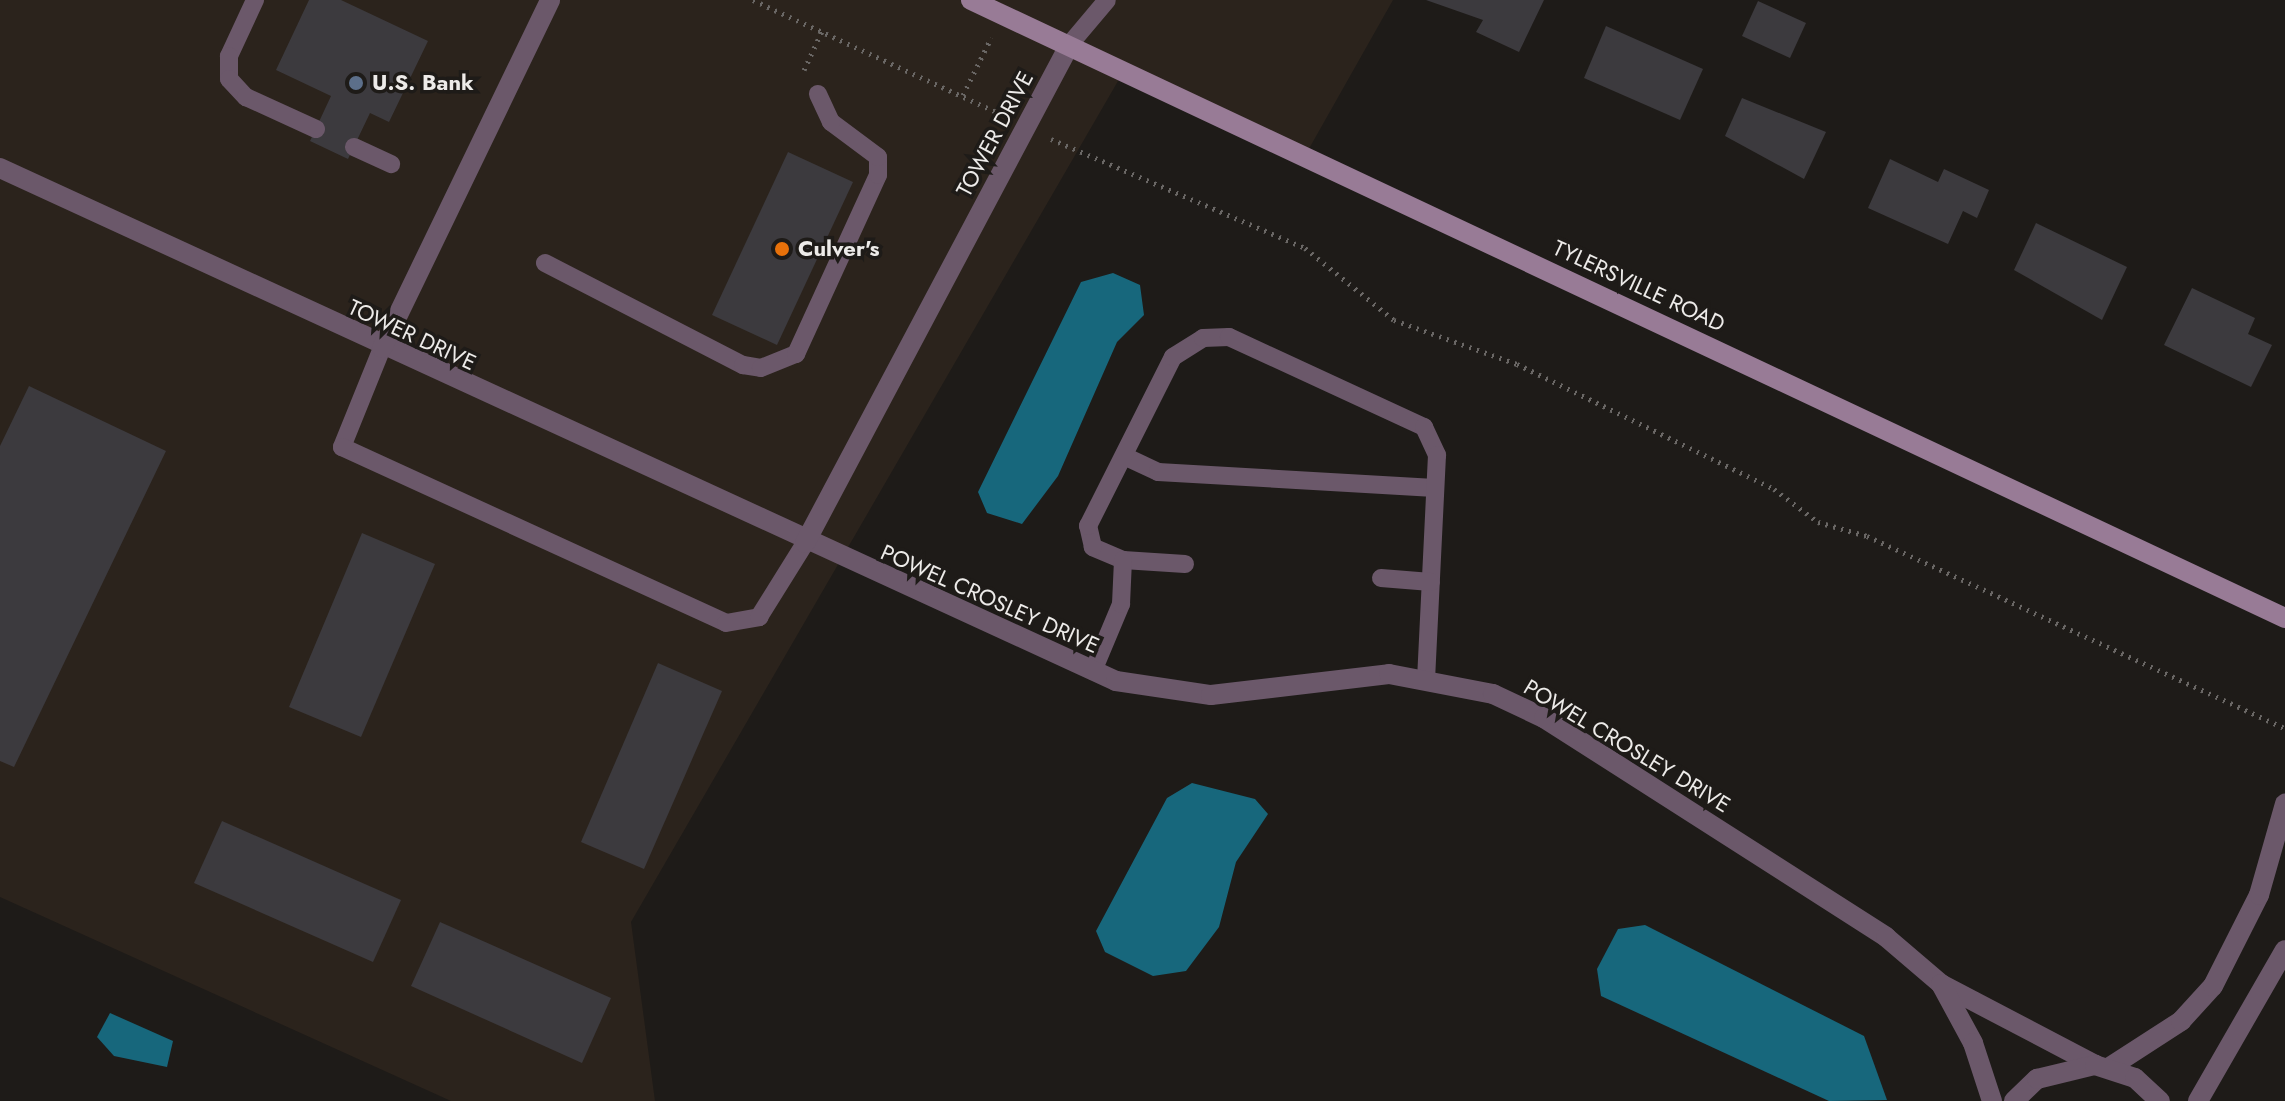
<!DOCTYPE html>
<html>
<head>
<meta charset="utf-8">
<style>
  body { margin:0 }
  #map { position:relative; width:2285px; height:1101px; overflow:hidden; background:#1e1b18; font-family:Jost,sans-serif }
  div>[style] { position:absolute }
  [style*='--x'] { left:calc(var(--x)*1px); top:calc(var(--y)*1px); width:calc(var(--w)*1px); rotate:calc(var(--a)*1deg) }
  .built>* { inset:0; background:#2b231c }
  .water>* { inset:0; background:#17677c }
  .building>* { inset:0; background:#3c3a3e }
  .path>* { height:5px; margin-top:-2.5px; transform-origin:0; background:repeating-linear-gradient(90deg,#6a6765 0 2px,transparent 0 8px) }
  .service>* { height:18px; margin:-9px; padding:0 9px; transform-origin:9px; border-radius:9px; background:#6b586a }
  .minor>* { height:20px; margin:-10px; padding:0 10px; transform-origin:10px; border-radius:10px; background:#6b586a }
  .secondary>* { height:20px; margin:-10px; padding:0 10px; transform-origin:10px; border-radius:10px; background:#987b96 }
  .dots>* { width:22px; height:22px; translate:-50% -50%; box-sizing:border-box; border:4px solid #1e1b18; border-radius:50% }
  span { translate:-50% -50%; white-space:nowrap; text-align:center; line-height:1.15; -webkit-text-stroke:7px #1e1b18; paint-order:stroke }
  .poi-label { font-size:22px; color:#edebe9; font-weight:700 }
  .left { translate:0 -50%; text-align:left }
  .street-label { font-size:22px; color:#edebe9 }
</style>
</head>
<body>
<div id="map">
  <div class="built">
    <i style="clip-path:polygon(0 0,1393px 0,1306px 154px,1125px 69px,631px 922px,655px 1101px,451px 1101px,0 897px)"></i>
  </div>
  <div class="water">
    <i style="clip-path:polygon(1113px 273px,1140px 285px,1144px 315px,1117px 342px,1058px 476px,1022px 524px,987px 513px,978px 492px,1081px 282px)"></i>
    <i style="clip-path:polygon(1192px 783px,1255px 799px,1268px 814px,1236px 862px,1219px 927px,1186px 971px,1153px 976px,1105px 952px,1096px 931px,1167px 798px)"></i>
    <i style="clip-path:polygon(1645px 925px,1864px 1036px,1887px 1100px,1829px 1101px,1601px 996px,1597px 969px,1618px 929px)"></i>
    <i style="clip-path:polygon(110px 1013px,173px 1041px,167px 1067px,114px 1056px,97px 1037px)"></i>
  </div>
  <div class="building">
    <i style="clip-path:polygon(309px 0,341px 0,428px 41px,389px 122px,370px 113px,348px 159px,310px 141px,331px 96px,276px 70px)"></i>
    <i style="clip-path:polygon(1426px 0,1544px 0,1519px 52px,1476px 32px,1483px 20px)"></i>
    <i style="clip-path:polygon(1758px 1px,1806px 23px,1790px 58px,1742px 36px)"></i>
    <i style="clip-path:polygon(1606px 26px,1703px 69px,1680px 120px,1584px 78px)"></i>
    <i style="clip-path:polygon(1742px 98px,1826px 132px,1804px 179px,1725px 136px)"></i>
    <i style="clip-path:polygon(788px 152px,853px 182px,777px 345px,712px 315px)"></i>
    <i style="clip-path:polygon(1890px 159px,1938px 182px,1944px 169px,1989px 190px,1977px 218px,1963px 211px,1948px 244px,1868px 208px)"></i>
    <i style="clip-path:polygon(2036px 223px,2127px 267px,2102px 320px,2014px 270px)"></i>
    <i style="clip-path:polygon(2192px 288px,2255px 318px,2248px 334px,2272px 345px,2251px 387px,2164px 345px)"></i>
    <i style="clip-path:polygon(29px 386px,166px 451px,14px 767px,0 761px,0 446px)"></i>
    <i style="clip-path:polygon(362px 533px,435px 564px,361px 737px,289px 707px)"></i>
    <i style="clip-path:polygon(658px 663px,722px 691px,644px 869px,581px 842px)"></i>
    <i style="clip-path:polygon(222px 821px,401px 900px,373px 962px,194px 883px)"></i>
    <i style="clip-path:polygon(440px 922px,611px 998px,582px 1063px,411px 986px)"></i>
  </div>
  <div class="path">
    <i style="--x:753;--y:0;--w:275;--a:24.7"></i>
    <i style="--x:804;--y:70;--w:43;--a:-65.2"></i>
    <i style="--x:963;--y:95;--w:64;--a:-63.8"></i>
    <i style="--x:1051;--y:139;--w:276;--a:23.2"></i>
    <i style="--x:1305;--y:248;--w:114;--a:39"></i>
    <i style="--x:1394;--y:320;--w:131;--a:19.7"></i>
    <i style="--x:1517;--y:364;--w:286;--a:25.9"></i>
    <i style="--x:1774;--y:489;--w:55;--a:36.9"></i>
    <i style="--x:1818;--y:522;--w:51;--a:15.9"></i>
    <i style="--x:1867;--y:536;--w:460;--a:24.7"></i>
  </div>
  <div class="service">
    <i style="--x:255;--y:0;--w:62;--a:114.9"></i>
    <i style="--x:229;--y:56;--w:23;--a:90"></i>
    <i style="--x:229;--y:79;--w:25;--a:47"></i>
    <i style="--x:246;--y:97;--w:77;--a:24.6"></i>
    <i style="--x:1070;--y:44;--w:57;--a:-49.9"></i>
    <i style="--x:354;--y:147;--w:41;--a:24.7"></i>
    <i style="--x:545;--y:263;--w:223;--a:27.3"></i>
    <i style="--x:743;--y:365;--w:18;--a:9"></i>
    <i style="--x:761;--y:368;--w:38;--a:-22"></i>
    <i style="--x:796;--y:354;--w:197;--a:-65.4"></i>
    <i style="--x:878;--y:175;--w:18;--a:-90"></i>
    <i style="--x:878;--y:157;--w:59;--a:-143.3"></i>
    <i style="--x:831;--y:122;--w:31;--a:-115"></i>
    <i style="--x:382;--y:348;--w:107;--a:112"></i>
    <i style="--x:342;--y:447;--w:422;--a:24.6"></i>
    <i style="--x:726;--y:623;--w:34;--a:-10"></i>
    <i style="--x:759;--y:617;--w:87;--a:-58.1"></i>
    <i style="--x:1124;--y:456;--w:38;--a:25"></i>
    <i style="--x:1158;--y:472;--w:277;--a:3.3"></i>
    <i style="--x:1185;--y:564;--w:62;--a:-176.3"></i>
    <i style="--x:1123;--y:560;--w:33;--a:-157"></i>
    <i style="--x:1093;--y:547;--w:22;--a:-103"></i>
    <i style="--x:1088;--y:526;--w:189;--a:-63.3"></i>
    <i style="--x:1173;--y:357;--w:36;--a:-32"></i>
    <i style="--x:1203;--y:338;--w:26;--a:-2"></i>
    <i style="--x:1229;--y:337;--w:215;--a:24.8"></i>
    <i style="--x:1424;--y:427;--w:31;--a:65"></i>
    <i style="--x:1437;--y:455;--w:223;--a:92.8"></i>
    <i style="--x:1381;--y:578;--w:50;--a:4.6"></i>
    <i style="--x:1093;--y:671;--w:73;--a:-67.3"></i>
    <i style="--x:1121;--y:604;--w:44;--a:-87.4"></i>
  </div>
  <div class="minor">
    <i style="--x:0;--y:168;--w:1228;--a:24.69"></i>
    <i style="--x:1116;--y:681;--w:96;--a:8.4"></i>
    <i style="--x:1211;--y:695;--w:179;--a:-6.7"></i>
    <i style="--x:1389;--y:674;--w:106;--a:10.9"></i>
    <i style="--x:1493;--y:694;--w:56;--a:25.2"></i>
    <i style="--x:1544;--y:718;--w:406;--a:32.6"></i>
    <i style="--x:1886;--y:937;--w:72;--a:40.5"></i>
    <i style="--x:1941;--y:984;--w:174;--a:27.7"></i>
    <i style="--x:382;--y:348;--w:386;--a:-64.2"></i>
    <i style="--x:805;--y:543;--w:565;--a:-62.03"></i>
    <i style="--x:1941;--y:984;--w:67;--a:61.5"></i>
    <i style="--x:1973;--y:1043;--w:61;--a:71.9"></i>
    <i style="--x:2110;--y:1067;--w:85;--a:-32.9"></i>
    <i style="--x:2181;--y:1021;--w:47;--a:-47.6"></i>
    <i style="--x:2213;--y:986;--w:102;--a:-63.2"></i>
    <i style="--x:2259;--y:895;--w:95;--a:-74.1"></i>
    <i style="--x:2014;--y:1101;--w:32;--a:-44"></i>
    <i style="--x:2037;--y:1079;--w:60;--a:-13.6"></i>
    <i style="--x:2095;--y:1065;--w:42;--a:18"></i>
    <i style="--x:2135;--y:1078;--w:34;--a:43"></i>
    <i style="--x:2198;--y:1101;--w:174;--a:-60.1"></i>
  </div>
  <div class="secondary">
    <i style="--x:971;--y:0;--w:1452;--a:25.19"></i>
  </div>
  <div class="dots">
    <i style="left:356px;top:83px;background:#5c6f8a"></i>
    <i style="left:782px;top:249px;background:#e8710a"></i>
  </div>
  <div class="poi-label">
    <span class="left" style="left:372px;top:83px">U.S. Bank</span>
    <span class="left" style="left:798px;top:249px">Culver's</span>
  </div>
  <div class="street-label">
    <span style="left:995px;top:134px;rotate:-62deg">TOWER DRIVE</span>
    <span style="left:1639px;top:286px;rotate:25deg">TYLERSVILLE ROAD</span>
    <span style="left:412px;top:335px;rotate:25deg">TOWER DRIVE</span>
    <span style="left:990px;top:599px;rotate:24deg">POWEL CROSLEY DRIVE</span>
    <span style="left:1627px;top:746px;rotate:31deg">POWEL CROSLEY DRIVE</span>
  </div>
</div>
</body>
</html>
